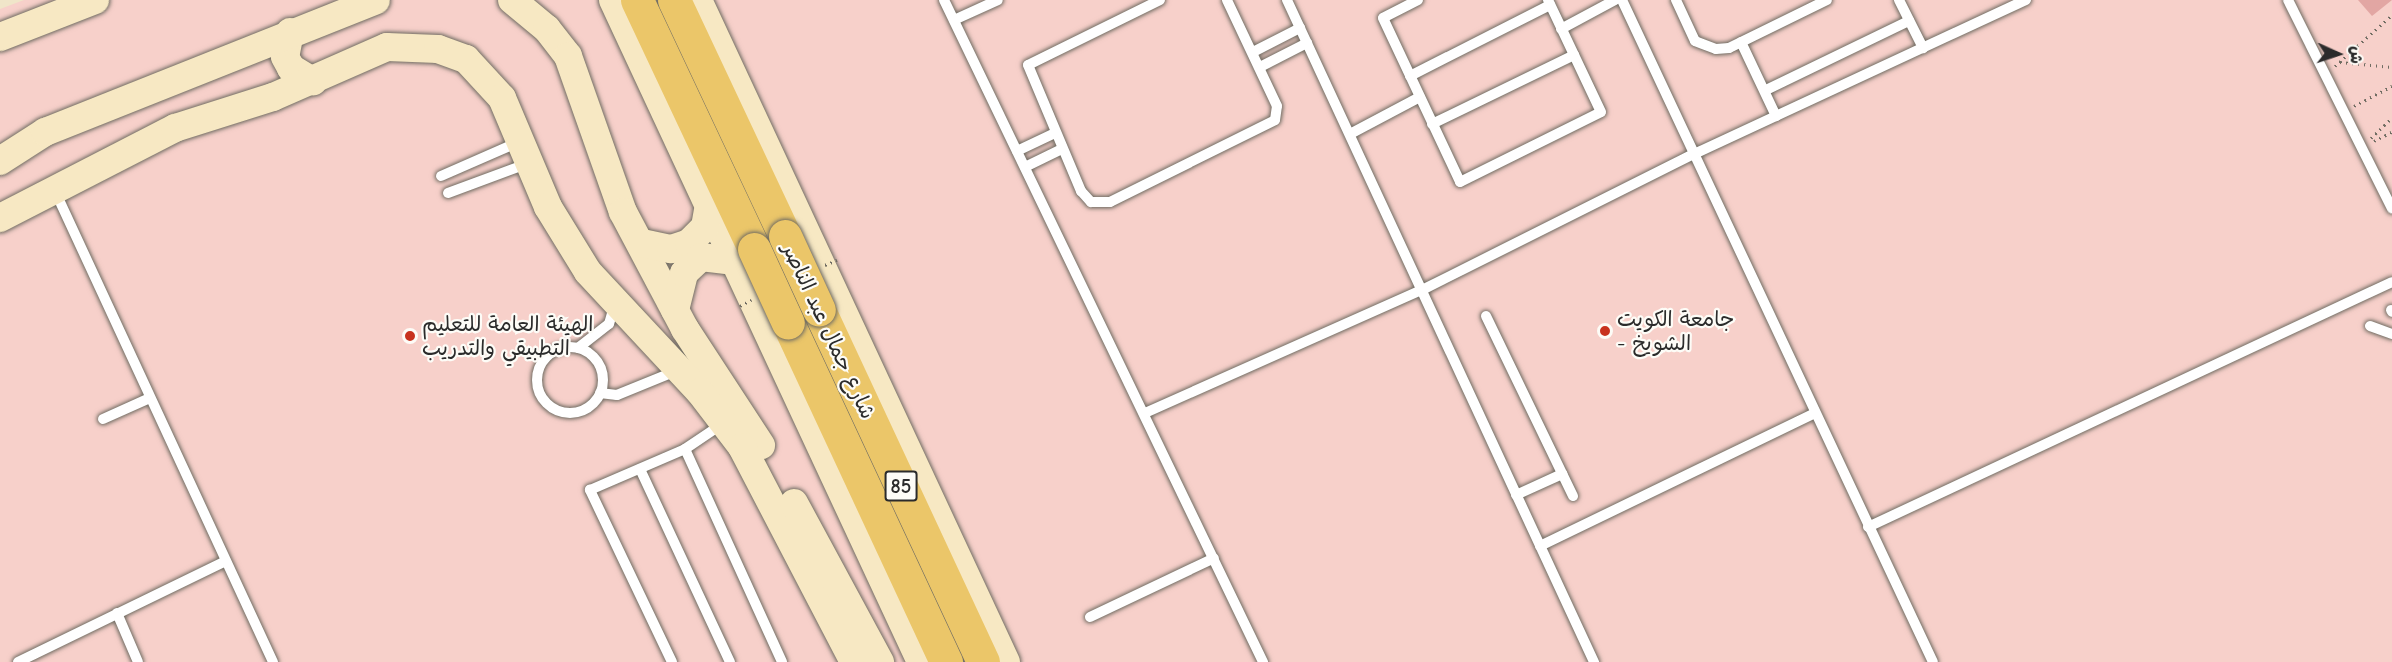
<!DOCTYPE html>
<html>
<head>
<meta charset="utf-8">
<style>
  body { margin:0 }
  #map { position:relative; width:2392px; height:662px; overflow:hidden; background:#f0e5c9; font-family:"Comic Neue","Playpen Sans Arabic",sans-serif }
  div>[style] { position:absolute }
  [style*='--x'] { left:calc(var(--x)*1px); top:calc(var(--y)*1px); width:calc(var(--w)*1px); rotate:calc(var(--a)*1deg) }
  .built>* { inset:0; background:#f7d0ca }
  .building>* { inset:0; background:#e2a6a3 }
  .path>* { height:3px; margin-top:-1.5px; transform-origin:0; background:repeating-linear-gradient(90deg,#706c62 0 1.5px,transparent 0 6px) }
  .roads { filter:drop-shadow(0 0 2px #706c62) drop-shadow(0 0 2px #706c62) }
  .lane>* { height:10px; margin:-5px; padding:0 5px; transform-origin:5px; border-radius:5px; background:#fff }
  .lane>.ring { margin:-5px; padding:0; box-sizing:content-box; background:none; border:10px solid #fff; border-radius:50% }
  .secondary>* { height:28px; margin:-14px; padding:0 14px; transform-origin:14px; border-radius:14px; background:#f7e8c3 }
  .highway>* { height:33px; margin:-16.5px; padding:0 16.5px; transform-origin:16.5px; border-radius:16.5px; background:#ebc669 }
  .path-bridge>* { height:3px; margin-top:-1.5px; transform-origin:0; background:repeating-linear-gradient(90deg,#706c62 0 1.5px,transparent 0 6px) }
  .bridges { filter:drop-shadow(0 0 2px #706c62) drop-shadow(0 0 2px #706c62) }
  .highway-bridge>* { height:33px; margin:-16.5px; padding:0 16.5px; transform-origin:16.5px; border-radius:16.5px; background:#ebc669 }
  .dots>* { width:16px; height:16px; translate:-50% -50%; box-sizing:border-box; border:3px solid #fdfcf7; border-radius:50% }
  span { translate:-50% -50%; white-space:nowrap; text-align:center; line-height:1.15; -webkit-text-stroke:4.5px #fdfcf7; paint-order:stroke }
  .shield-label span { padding:2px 4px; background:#fdfcf7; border:2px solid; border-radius:4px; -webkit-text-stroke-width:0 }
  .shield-label { font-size:20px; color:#2b2b2b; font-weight:700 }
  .poi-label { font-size:21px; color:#2b2b2b }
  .left { translate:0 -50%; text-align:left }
  .street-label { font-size:21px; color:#2b2b2b }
  .north { position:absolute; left:2308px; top:24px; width:60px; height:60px; -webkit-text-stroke:4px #fdfcf7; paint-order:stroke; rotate:93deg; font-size:16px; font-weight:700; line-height:24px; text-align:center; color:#2b2b2b }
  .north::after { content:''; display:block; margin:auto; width:21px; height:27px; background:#2b2b2b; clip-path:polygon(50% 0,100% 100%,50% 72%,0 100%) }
</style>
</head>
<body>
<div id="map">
  <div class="built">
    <i style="clip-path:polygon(24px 0,2392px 0,2392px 662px,0 662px,0 9px)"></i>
  </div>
  <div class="building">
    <i style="clip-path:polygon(2358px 0,2392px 0,2372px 16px)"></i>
  </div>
  <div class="path">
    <i style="--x:2340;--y:62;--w:52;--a:5.5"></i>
    <i style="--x:2335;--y:66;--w:76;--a:-41.8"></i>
    <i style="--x:2354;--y:106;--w:43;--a:-27.8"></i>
    <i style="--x:2371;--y:138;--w:29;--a:-44"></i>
    <i style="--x:2374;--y:141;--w:20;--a:-27"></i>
  </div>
  <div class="roads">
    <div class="lane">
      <i style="--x:944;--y:0;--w:735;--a:64.27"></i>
      <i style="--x:1160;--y:0;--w:147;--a:153.8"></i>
      <i style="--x:1028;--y:65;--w:137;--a:67.2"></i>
      <i style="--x:1081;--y:191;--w:15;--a:48"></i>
      <i style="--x:1091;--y:202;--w:19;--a:0"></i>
      <i style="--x:1110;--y:202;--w:184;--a:-26.4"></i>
      <i style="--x:1275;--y:120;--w:14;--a:-82"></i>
      <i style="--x:1277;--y:106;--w:117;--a:-115.3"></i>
      <i style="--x:1287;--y:0;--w:730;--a:65.12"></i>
      <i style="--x:1418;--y:0;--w:39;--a:153"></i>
      <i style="--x:1383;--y:18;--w:181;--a:64.8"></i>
      <i style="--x:1460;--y:182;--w:157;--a:-26.4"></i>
      <i style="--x:1601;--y:112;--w:124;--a:-115.3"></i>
      <i style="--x:1622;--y:0;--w:731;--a:64.84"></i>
      <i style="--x:1676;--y:0;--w:45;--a:65.1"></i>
      <i style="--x:1695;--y:41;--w:22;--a:21"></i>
      <i style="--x:1716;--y:49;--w:13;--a:-4"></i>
      <i style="--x:1729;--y:48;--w:109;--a:-26.1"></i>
      <i style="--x:1899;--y:0;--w:54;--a:63.4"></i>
      <i style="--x:2288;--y:0;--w:233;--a:63.5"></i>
      <i style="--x:954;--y:20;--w:48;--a:-24.4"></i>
      <i style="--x:1561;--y:29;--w:61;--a:-28.2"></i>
      <i style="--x:1741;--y:42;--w:82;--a:64.7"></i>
      <i style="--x:1253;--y:52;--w:53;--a:-27.1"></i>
      <i style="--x:1260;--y:67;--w:53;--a:-27.1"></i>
      <i style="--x:1410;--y:76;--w:157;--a:-26.9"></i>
      <i style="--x:1766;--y:90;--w:159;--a:-25.8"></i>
      <i style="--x:1432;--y:124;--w:158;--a:-25.9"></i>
      <i style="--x:1350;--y:134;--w:79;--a:-27.9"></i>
      <i style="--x:1017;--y:151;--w:42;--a:-25.3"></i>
      <i style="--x:1025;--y:167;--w:41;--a:-25.9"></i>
      <i style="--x:441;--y:176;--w:87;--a:-23.6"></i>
      <i style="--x:55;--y:191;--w:519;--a:65.16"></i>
      <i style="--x:448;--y:193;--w:86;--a:-20.3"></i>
      <i style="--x:2391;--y:310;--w:2;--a:63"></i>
      <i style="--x:1486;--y:316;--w:200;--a:64.2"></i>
      <i style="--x:2370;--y:326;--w:23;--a:20"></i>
      <i class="ring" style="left:537px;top:347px;width:56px;height:56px"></i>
      <i style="--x:578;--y:348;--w:39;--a:-38"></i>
      <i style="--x:609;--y:324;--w:19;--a:-74"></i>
      <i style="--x:600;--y:393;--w:17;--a:7"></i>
      <i style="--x:617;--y:395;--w:64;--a:-22.1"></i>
      <i style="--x:1145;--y:413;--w:305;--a:-24"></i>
      <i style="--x:1424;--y:289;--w:302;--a:-26.6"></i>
      <i style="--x:1694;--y:154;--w:366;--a:-24.9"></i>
      <i style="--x:103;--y:419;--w:51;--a:-24.1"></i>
      <i style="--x:685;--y:449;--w:234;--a:65.5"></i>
      <i style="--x:640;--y:469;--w:213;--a:65"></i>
      <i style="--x:1516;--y:495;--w:51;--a:-24.5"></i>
      <i style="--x:1868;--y:527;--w:578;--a:-25.06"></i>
      <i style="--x:1540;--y:546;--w:305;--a:-25.8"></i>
      <i style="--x:117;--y:613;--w:53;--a:66.8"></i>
      <i style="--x:1090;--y:617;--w:137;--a:-25.4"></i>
      <i style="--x:18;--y:662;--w:231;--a:-25.9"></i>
      <i style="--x:672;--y:662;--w:191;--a:-115.5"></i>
      <i style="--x:590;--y:490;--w:103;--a:-23.3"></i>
      <i style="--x:685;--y:449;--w:45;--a:-34"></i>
    </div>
    <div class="secondary">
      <i style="--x:512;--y:0;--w:45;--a:39.6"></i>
      <i style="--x:547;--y:29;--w:34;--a:52"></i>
      <i style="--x:568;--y:56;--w:165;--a:70.6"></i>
      <i style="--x:623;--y:212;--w:132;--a:62.1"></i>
      <i style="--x:685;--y:329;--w:139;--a:56.8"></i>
      <i style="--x:613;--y:0;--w:730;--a:65.05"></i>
      <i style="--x:698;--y:0;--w:730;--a:65.05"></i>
      <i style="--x:290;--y:32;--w:25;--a:101"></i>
      <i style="--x:285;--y:57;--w:13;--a:61"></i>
      <i style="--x:291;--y:68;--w:26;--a:31"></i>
      <i style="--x:0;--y:37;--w:102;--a:-21.3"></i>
      <i style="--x:0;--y:161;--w:54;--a:-32.8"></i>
      <i style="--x:45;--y:132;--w:356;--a:-21.7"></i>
      <i style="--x:0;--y:218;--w:197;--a:-27.2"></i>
      <i style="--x:175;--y:128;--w:103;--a:-17.6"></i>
      <i style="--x:273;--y:97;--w:124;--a:-23.7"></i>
      <i style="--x:387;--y:47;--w:51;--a:2.2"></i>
      <i style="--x:438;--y:49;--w:30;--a:20"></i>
      <i style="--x:466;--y:59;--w:53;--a:47.3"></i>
      <i style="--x:502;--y:98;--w:118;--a:67.1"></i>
      <i style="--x:548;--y:207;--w:76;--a:58.4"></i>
      <i style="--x:588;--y:272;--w:164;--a:47"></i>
      <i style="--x:700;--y:392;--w:69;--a:52.6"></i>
      <i style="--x:742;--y:447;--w:242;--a:62.5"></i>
      <i style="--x:642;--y:243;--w:30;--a:12"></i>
      <i style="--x:671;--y:249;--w:19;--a:-18"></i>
      <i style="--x:689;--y:243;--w:23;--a:-45"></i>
      <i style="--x:705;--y:227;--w:22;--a:-80"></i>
      <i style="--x:675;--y:310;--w:38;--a:-76"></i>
      <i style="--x:684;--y:273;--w:23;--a:-43"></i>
      <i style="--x:701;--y:257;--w:34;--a:7"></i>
      <i style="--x:794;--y:503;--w:181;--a:61.6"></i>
    </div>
    <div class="highway">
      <i style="--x:637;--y:0;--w:275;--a:64.8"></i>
      <i style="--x:674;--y:0;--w:261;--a:64.8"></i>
      <i style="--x:819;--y:310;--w:388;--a:65"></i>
      <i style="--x:788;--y:323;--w:374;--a:65"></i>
    </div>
  </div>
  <div class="path-bridge">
    <i style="--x:825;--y:265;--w:13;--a:-23"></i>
    <i style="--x:740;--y:306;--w:13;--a:-29"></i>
  </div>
  <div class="bridges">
    <div class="highway-bridge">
      <i style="--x:785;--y:236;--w:81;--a:65.3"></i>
      <i style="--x:754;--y:249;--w:81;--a:65.3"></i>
    </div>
  </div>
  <div class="dots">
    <i style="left:1605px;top:331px;background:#c8321e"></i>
    <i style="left:410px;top:336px;background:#c8321e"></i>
  </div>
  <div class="shield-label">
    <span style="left:901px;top:486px">85</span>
  </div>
  <div class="poi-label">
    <span class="left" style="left:1617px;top:331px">جامعة الكويت<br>- الشويخ</span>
    <span class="left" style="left:422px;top:336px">الهيئة العامة للتعليم<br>التطبيقي والتدريب</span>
  </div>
  <div class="street-label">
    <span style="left:829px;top:331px;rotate:65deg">شارع جمال عبد الناصر</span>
  </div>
  <div class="north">ش</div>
</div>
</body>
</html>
